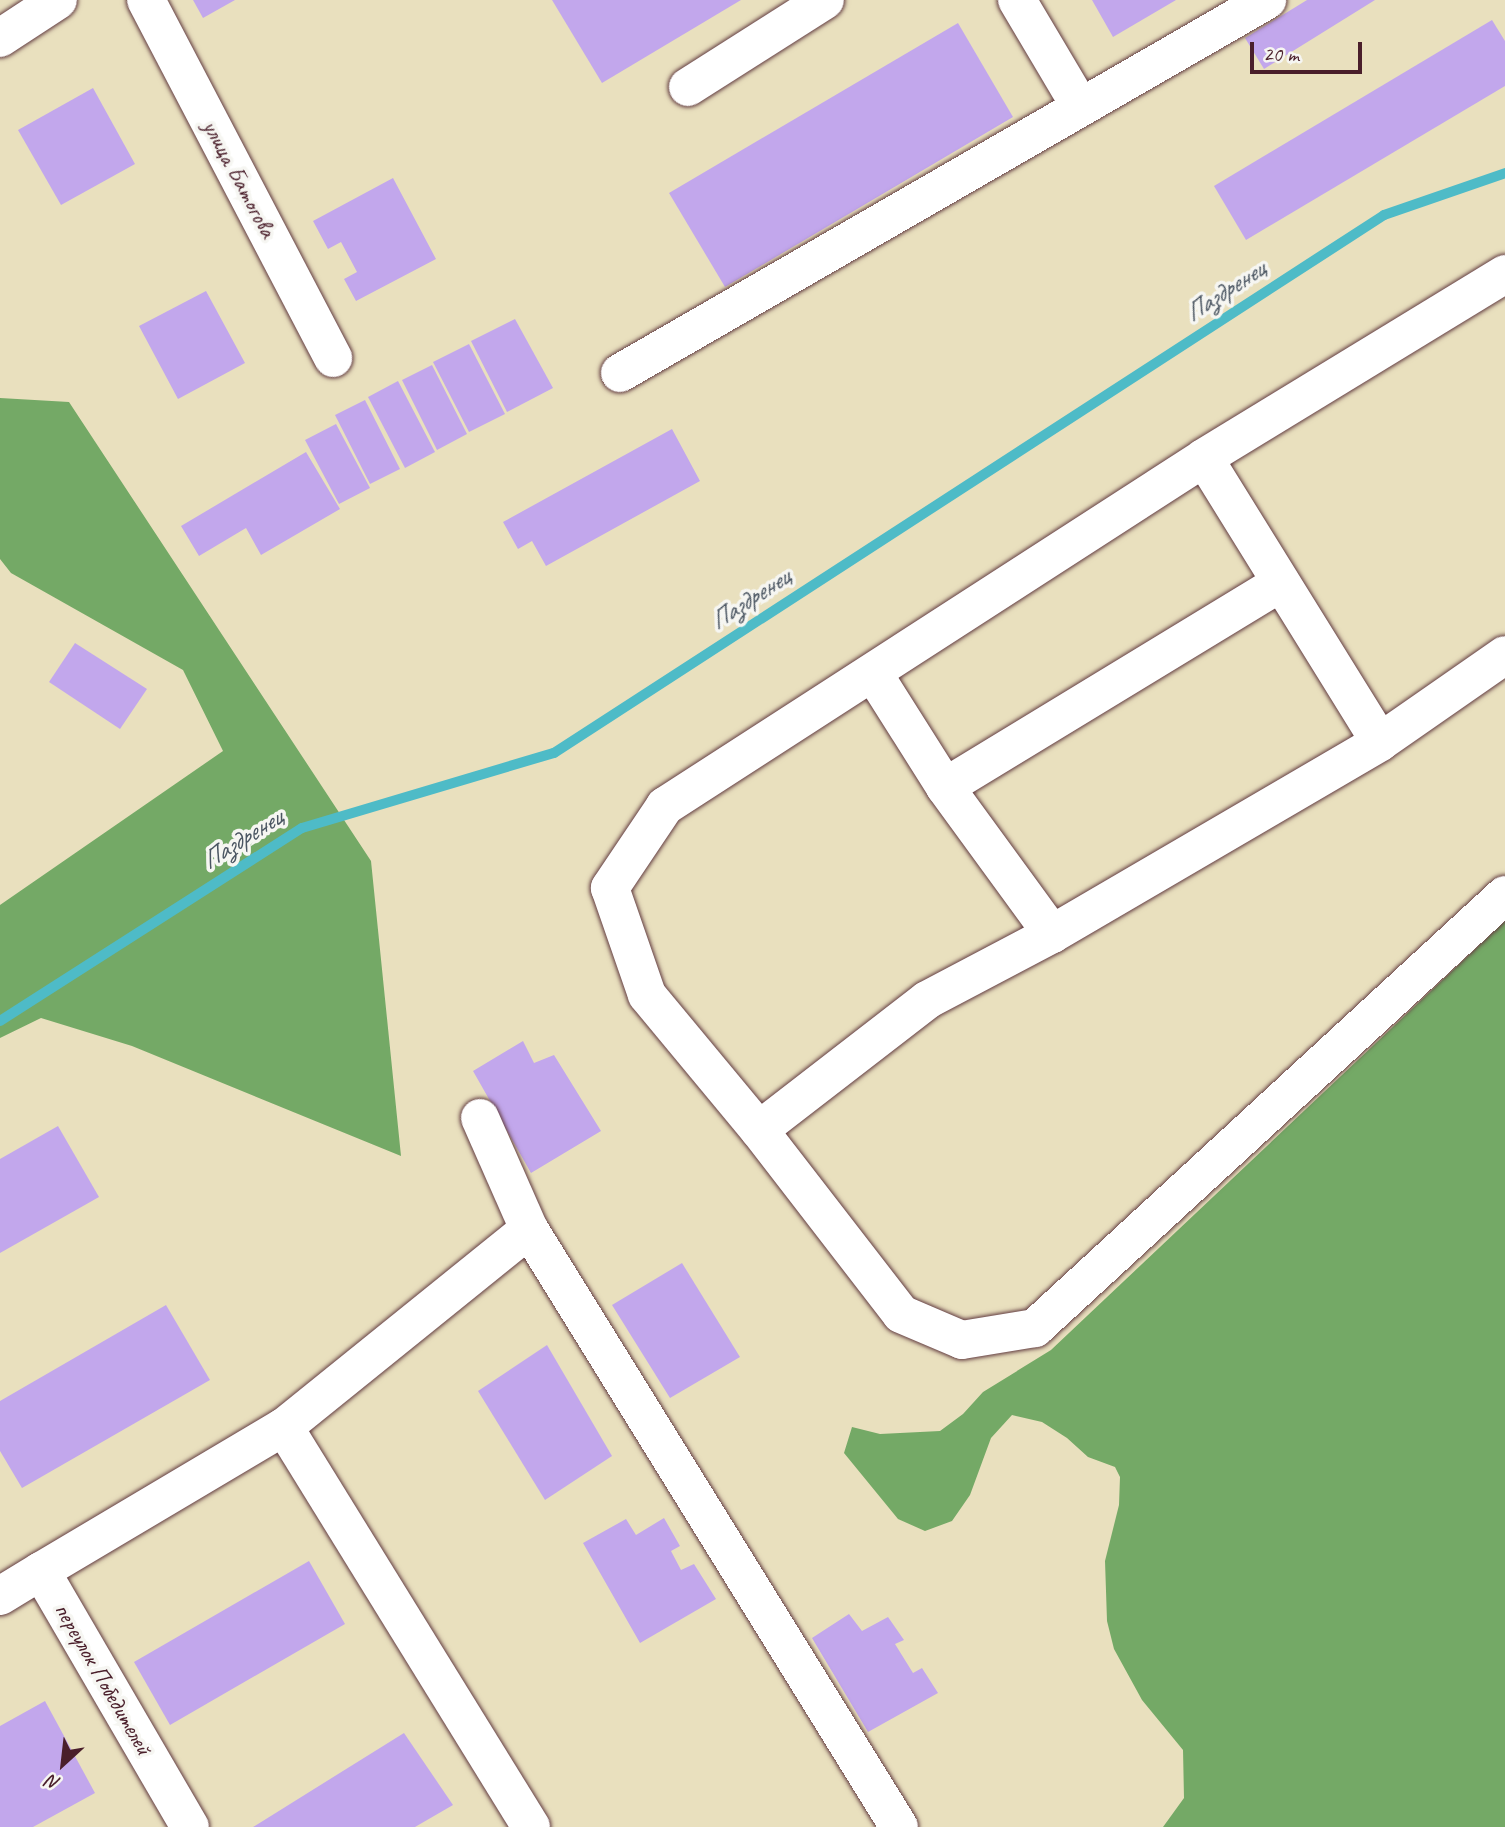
<!DOCTYPE html>
<html>
<head>
<meta charset="utf-8">
<style>
  body { margin:0 }
  #map { position:relative; width:1505px; height:1827px; overflow:hidden; background:#e9e0be; font-family:Caveat,sans-serif }
  div>[style] { position:absolute }
  [style*='--x'] { left:calc(var(--x)*1px); top:calc(var(--y)*1px); width:calc(var(--w)*1px); rotate:calc(var(--a)*1deg) }
  .forest>* { inset:0; background:#74a966 }
  .stream>* { height:10px; margin:-5px; padding:0 5px; transform-origin:5px; border-radius:5px; background:#4ebbc7 }
  .building>* { inset:0; background:#c2a7ec }
  .roads { filter:drop-shadow(0 0 2px #623c41) drop-shadow(0 0 2px #623c41) }
  .minor>* { height:38px; margin:-19px; padding:0 19px; transform-origin:19px; border-radius:19px; background:#fff }
  span { translate:-50% -50%; white-space:nowrap; text-align:center; line-height:1.15; -webkit-text-stroke:7px #f6f6f2; paint-order:stroke }
  .street-label { font-size:24px; color:#4a1f2b }
  .water-label { font-size:26px; color:#4b5662; font-style:italic }
  .north { position:absolute; left:28px; top:1729px; width:70px; height:70px; -webkit-text-stroke:5px #f6f6f2; paint-order:stroke; rotate:207deg; font-size:19px; font-weight:700; line-height:28px; text-align:center; color:#4a1f2b }
  .north::after { content:''; display:block; margin:auto; width:24px; height:32px; background:#4a1f2b; clip-path:polygon(50% 0,100% 100%,50% 72%,0 100%) }
  .scale { position:absolute; left:1250px; top:42px; width:112px; height:32px; box-sizing:border-box; border:4px solid #4a1f2b; border-top:0; padding-left:9px; font-size:21px; line-height:24px; white-space:nowrap; color:#4a1f2b; -webkit-text-stroke:5px #f6f6f2; paint-order:stroke }
</style>
</head>
<body>
<div id="map">
  <div class="forest">
    <i style="clip-path:polygon(0 398px,69px 402px,371px 861px,401px 1156px,132px 1046px,41px 1018px,0 1038px,0 905px,223px 751px,183px 670px,11px 573px,0 559px)"></i>
    <i style="clip-path:polygon(1505px 921px,1505px 1827px,1163px 1827px,1184px 1798px,1183px 1750px,1142px 1700px,1114px 1649px,1107px 1621px,1105px 1561px,1119px 1505px,1120px 1477px,1115px 1467px,1088px 1457px,1067px 1438px,1042px 1422px,1012px 1415px,991px 1438px,970px 1495px,952px 1521px,925px 1531px,898px 1519px,844px 1453px,852px 1427px,880px 1434px,940px 1431px,963px 1414px,983px 1392px,1051px 1350px)"></i>
  </div>
  <div class="stream">
    <i style="--x:0;--y:1021;--w:358;--a:-32.6"></i>
    <i style="--x:302;--y:828;--w:263;--a:-16.6"></i>
    <i style="--x:554;--y:753;--w:989;--a:-32.95"></i>
    <i style="--x:1384;--y:215;--w:128;--a:-19.1"></i>
  </div>
  <div class="building">
    <i style="clip-path:polygon(193px 0,235px 0,203px 18px)"></i>
    <i style="clip-path:polygon(552px 0,741px 0,602px 83px)"></i>
    <i style="clip-path:polygon(1092px 0,1176px 0,1113px 37px)"></i>
    <i style="clip-path:polygon(1307px 0,1375px 0,1264px 69px,1245px 38px)"></i>
    <i style="clip-path:polygon(1492px 20px,1505px 41px,1505px 86px,1246px 240px,1214px 186px)"></i>
    <i style="clip-path:polygon(958px 23px,1013px 117px,725px 287px,669px 193px)"></i>
    <i style="clip-path:polygon(93px 88px,135px 164px,61px 205px,18px 130px)"></i>
    <i style="clip-path:polygon(393px 178px,436px 259px,356px 301px,344px 279px,357px 272px,341px 242px,328px 249px,313px 221px)"></i>
    <i style="clip-path:polygon(206px 291px,245px 363px,178px 399px,139px 326px)"></i>
    <i style="clip-path:polygon(515px 319px,553px 388px,507px 412px,471px 341px)"></i>
    <i style="clip-path:polygon(469px 344px,505px 414px,469px 432px,433px 362px)"></i>
    <i style="clip-path:polygon(432px 365px,467px 434px,437px 450px,402px 380px)"></i>
    <i style="clip-path:polygon(398px 381px,435px 452px,405px 468px,368px 397px)"></i>
    <i style="clip-path:polygon(365px 400px,400px 469px,370px 484px,335px 415px)"></i>
    <i style="clip-path:polygon(336px 424px,370px 488px,339px 504px,305px 440px)"></i>
    <i style="clip-path:polygon(672px 429px,700px 481px,546px 566px,532px 541px,518px 549px,503px 522px)"></i>
    <i style="clip-path:polygon(306px 452px,340px 509px,261px 555px,246px 528px,199px 556px,181px 526px)"></i>
    <i style="clip-path:polygon(75px 643px,147px 689px,120px 729px,49px 682px)"></i>
    <i style="clip-path:polygon(523px 1041px,534px 1063px,554px 1055px,601px 1131px,531px 1173px,473px 1071px)"></i>
    <i style="clip-path:polygon(58px 1126px,99px 1197px,0 1253px,0 1159px)"></i>
    <i style="clip-path:polygon(682px 1263px,740px 1357px,670px 1398px,612px 1305px)"></i>
    <i style="clip-path:polygon(166px 1305px,210px 1380px,22px 1488px,0 1451px,0 1401px)"></i>
    <i style="clip-path:polygon(547px 1345px,612px 1456px,545px 1500px,478px 1391px)"></i>
    <i style="clip-path:polygon(664px 1518px,680px 1546px,671px 1551px,681px 1570px,694px 1564px,716px 1599px,640px 1643px,583px 1543px,626px 1519px,636px 1535px)"></i>
    <i style="clip-path:polygon(309px 1561px,345px 1624px,170px 1725px,134px 1662px)"></i>
    <i style="clip-path:polygon(849px 1614px,862px 1631px,888px 1617px,904px 1640px,895px 1644px,913px 1673px,922px 1668px,938px 1693px,868px 1732px,812px 1638px)"></i>
    <i style="clip-path:polygon(45px 1701px,95px 1793px,33px 1827px,0 1827px,0 1726px)"></i>
    <i style="clip-path:polygon(404px 1733px,453px 1805px,415px 1827px,253px 1827px)"></i>
  </div>
  <div class="roads">
    <div class="minor">
      <i style="--x:146;--y:0;--w:404;--a:62.4"></i>
      <i style="--x:1017;--y:0;--w:123;--a:59.3"></i>
      <i style="--x:0;--y:38;--w:69;--a:-33.2"></i>
      <i style="--x:688;--y:87;--w:162;--a:-32.4"></i>
      <i style="--x:1505;--y:274;--w:353;--a:148.6"></i>
      <i style="--x:1204;--y:458;--w:642;--a:147.15"></i>
      <i style="--x:665;--y:806;--w:99;--a:123.9"></i>
      <i style="--x:610;--y:888;--w:113;--a:70.9"></i>
      <i style="--x:647;--y:995;--w:175;--a:50.3"></i>
      <i style="--x:759;--y:1130;--w:232;--a:52.3"></i>
      <i style="--x:901;--y:1314;--w:66;--a:23.1"></i>
      <i style="--x:962;--y:1340;--w:74;--a:-9.3"></i>
      <i style="--x:1035;--y:1328;--w:639;--a:-42.65"></i>
      <i style="--x:620;--y:373;--w:747;--a:-29.96"></i>
      <i style="--x:1204;--y:458;--w:334;--a:58.2"></i>
      <i style="--x:1380;--y:742;--w:152;--a:-34.8"></i>
      <i style="--x:873;--y:673;--w:135;--a:57.7"></i>
      <i style="--x:945;--y:787;--w:182;--a:53.9"></i>
      <i style="--x:945;--y:787;--w:393;--a:-31.3"></i>
      <i style="--x:480;--y:1118;--w:121;--a:66.2"></i>
      <i style="--x:529;--y:1229;--w:703;--a:58.25"></i>
      <i style="--x:759;--y:1130;--w:212;--a:-37.7"></i>
      <i style="--x:927;--y:1000;--w:141;--a:-27.8"></i>
      <i style="--x:1052;--y:934;--w:380;--a:-30.3"></i>
      <i style="--x:284;--y:1427;--w:470;--a:58.3"></i>
      <i style="--x:41;--y:1571;--w:282;--a:-30.7"></i>
      <i style="--x:284;--y:1427;--w:315;--a:-38.9"></i>
      <i style="--x:0;--y:1596;--w:48;--a:-31.4"></i>
      <i style="--x:41;--y:1571;--w:296;--a:59.8"></i>
    </div>
  </div>
  <div class="street-label">
    <span style="left:239px;top:179px;rotate:62deg">улица Батогова</span>
    <span style="left:103px;top:1679px;rotate:60deg">переулок Победителей</span>
  </div>
  <div class="water-label">
    <span style="left:1225px;top:291px;rotate:-33deg">Паздренец</span>
    <span style="left:750px;top:599px;rotate:-33deg">Паздренец</span>
    <span style="left:242px;top:839px;rotate:-32deg">Паздренец</span>
  </div>
  <div class="north">N</div>
  <div class="scale">20 m</div>
</div>
</body>
</html>
